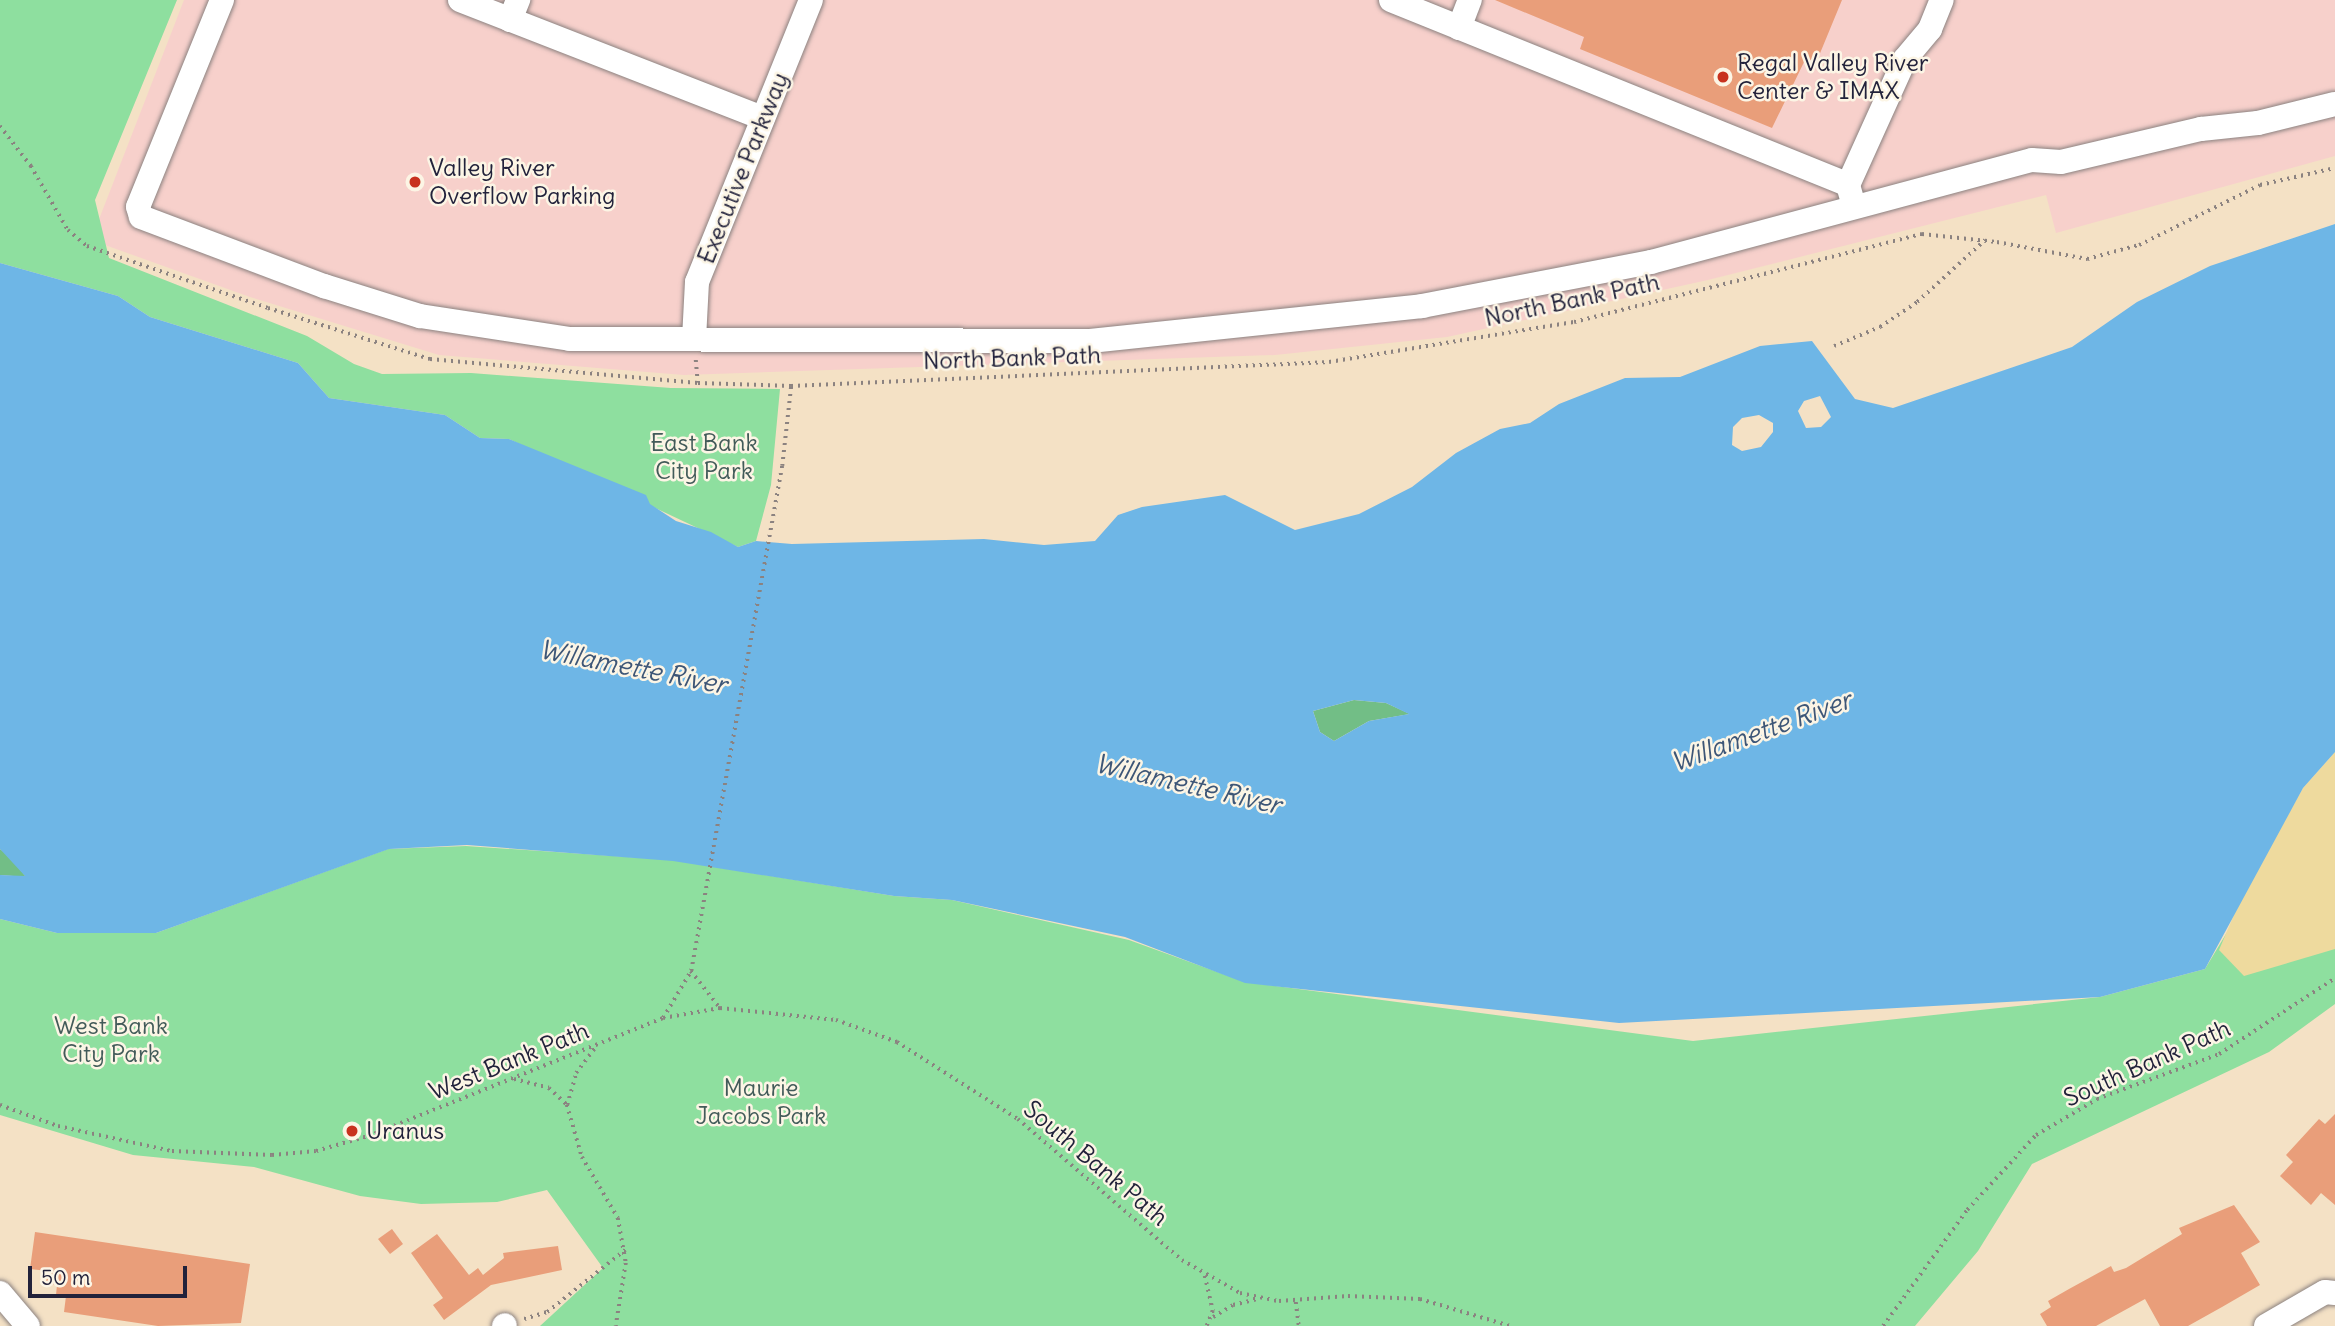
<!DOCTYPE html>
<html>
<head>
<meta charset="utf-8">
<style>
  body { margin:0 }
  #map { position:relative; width:2335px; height:1326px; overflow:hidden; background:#f4e1c5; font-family:Delius,sans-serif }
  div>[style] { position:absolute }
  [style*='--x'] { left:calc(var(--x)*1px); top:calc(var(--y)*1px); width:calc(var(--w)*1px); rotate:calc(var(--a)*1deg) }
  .built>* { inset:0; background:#f7d0cb }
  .green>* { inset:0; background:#8edf9f }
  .forest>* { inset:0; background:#72be86 }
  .sand>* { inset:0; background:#eeda9e }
  .water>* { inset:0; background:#6eb6e6 }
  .building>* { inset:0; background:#e99e7a }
  .path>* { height:3.5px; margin-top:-1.75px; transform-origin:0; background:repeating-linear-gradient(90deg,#8b8280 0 2px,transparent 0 7px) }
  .roads { filter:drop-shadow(0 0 2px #8b8280) drop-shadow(0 0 2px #8b8280) }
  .minor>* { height:24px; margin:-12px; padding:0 12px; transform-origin:12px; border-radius:12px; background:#fff }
  .dots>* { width:19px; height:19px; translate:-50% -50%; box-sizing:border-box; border:4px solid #fcf5e5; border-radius:50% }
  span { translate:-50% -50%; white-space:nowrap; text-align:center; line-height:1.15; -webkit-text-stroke:5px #fcf5e5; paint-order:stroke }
  .poi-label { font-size:24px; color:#22223b }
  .left { translate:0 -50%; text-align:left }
  .street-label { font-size:24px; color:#22223b }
  .park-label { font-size:24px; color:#425b59 }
  .water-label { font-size:26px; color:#3d5677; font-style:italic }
  .scale { position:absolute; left:28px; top:1266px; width:159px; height:32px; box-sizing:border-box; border:4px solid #22223b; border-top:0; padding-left:9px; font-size:21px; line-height:24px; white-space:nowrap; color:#22223b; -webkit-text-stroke:5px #fcf5e5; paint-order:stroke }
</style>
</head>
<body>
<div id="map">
  <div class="built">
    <i style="clip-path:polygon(184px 0,2335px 0,2335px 156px,2056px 233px,2046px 195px,1708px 280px,1447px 337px,1275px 355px,684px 375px,439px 355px,250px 297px,91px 240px)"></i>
  </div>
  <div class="green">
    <i style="clip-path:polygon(0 0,177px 0,95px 200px,109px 258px,307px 336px,354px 364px,382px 374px,471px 373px,671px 388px,780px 389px,771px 485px,756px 541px,738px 547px,509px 439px,480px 438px,445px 415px,329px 398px,298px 363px,150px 317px,118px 296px,0 263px)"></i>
    <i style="clip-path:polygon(2335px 752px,2335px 1004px,2269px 1052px,2032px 1164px,1978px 1251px,1915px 1326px,540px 1326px,603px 1268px,547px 1190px,497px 1202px,421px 1204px,360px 1196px,254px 1167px,133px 1155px,0 1115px,0 919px,57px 933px,156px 933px,388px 849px,466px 846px,672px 860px,894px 896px,952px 900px,1129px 940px,1245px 982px,1693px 1041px,2100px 997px,2205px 969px)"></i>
  </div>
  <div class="forest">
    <i style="clip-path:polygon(1354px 700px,1386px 703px,1410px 714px,1369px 721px,1334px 741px,1320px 732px,1313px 711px)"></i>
    <i style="clip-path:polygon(0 849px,9px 856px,26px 877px,0 875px)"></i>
  </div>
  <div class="sand">
    <i style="clip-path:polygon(2335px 752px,2335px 949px,2244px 976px,2219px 950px,2242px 896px,2303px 788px)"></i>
  </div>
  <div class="water">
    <i style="clip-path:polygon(evenodd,2335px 224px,2335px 752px,2303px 788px,2205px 969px,2100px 997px,1619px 1023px,1245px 983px,1125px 937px,952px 900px,894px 896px,673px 861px,467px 845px,389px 849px,156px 933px,57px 933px,0 919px,0 875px,25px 876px,0 849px,0 263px,118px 296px,150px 317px,298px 363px,329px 398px,445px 415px,480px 438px,509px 439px,646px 495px,650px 504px,676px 521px,711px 532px,738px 547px,756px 541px,792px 544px,984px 539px,1044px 545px,1095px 541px,1118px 515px,1142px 507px,1225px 495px,1295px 530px,1359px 514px,1412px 487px,1456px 453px,1500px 429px,1530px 423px,1559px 404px,1625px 378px,1680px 377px,1760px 346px,1812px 341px,1855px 399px,1893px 408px,2072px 347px,2137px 302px,2210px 266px,2335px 224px,1820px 396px,1831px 417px,1821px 427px,1806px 428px,1798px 411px,1804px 401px,1820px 396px,2335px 224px,1759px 415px,1773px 423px,1773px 432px,1761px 447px,1742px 451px,1732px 445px,1733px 427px,1742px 418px,1759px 415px,2335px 224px,1354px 700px,1386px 703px,1409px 714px,1369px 721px,1334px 741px,1320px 732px,1313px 711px,1354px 700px)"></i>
  </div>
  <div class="building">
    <i style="clip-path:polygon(1495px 0,1842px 0,1816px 63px,1806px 58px,1772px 128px,1580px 49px,1584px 37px)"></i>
    <i style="clip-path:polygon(2335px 1114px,2335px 1205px,2321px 1193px,2311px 1205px,2280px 1176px,2293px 1162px,2286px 1155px,2319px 1119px,2325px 1124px)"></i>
    <i style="clip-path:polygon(2234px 1205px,2260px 1242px,2241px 1253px,2260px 1285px,2222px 1307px,2188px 1326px,2160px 1326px,2145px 1299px,2096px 1326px,2047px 1326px,2040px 1314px,2051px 1307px,2048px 1301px,2069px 1289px,2111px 1266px,2114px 1272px,2126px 1268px,2182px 1234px,2179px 1228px)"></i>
    <i style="clip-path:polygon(392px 1229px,403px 1244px,390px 1254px,378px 1239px)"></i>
    <i style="clip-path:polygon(35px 1232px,250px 1264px,241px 1323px,158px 1326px,64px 1312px,66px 1296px,56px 1295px,57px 1285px,46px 1283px,48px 1271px,30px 1269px)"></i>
    <i style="clip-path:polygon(437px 1234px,469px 1275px,478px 1268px,483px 1275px,504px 1258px,503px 1253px,558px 1246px,562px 1270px,491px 1285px,444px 1320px,433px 1305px,443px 1298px,411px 1253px)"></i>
  </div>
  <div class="path">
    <i style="--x:0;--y:126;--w:51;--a:52.2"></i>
    <i style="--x:31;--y:166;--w:74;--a:60"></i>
    <i style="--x:68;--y:230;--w:25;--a:40"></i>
    <i style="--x:87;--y:246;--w:191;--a:18.9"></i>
    <i style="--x:268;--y:308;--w:170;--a:17.5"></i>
    <i style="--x:430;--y:359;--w:269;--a:5.1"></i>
    <i style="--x:698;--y:383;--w:93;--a:1.8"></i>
    <i style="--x:791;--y:386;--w:539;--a:-2.55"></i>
    <i style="--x:1329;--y:362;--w:248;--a:-9.3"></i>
    <i style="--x:1574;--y:322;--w:359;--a:-14.2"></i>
    <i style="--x:1922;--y:234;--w:75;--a:6.1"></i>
    <i style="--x:1997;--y:242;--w:92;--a:10.7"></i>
    <i style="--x:2087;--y:259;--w:54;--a:-15.1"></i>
    <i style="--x:2139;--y:245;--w:135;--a:-26.4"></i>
    <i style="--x:2260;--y:185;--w:77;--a:-12.8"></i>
    <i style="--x:1834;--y:346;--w:50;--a:-22.4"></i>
    <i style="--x:1880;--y:327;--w:45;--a:-34"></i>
    <i style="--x:1917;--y:302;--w:92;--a:-42.4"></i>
    <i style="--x:696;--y:360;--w:23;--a:85"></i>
    <i style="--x:691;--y:971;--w:47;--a:51.9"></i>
    <i style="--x:663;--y:1018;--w:55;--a:-59.2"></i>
    <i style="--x:691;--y:971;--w:513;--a:-79.79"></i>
    <i style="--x:782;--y:466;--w:81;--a:-83.6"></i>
    <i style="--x:514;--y:1079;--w:36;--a:14"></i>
    <i style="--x:549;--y:1088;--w:25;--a:43"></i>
    <i style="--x:567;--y:1105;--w:54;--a:73.9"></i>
    <i style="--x:582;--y:1157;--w:71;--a:59.5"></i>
    <i style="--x:618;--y:1218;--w:46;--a:79.9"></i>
    <i style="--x:626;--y:1263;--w:64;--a:99"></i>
    <i style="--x:0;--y:1105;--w:62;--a:19.9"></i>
    <i style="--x:58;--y:1126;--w:117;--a:12.4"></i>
    <i style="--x:172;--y:1151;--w:100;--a:2.3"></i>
    <i style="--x:272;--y:1155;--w:44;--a:-5.2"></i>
    <i style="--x:316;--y:1151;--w:54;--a:-16.1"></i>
    <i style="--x:368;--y:1136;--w:318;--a:-21.8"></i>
    <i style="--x:663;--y:1018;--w:58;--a:-10"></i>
    <i style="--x:720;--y:1008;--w:117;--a:5.9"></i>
    <i style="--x:836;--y:1020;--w:65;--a:19.8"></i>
    <i style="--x:897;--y:1042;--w:143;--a:32.5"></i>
    <i style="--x:1018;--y:1119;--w:216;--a:40.7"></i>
    <i style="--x:1182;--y:1260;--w:67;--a:29.6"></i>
    <i style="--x:1240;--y:1293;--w:40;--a:12"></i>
    <i style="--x:1279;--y:1301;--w:69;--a:-4.1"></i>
    <i style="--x:1348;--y:1296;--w:72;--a:2.4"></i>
    <i style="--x:1420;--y:1299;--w:94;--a:16.7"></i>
    <i style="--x:567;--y:1105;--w:33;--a:-74"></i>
    <i style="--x:576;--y:1073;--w:34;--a:-53"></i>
    <i style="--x:1205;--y:1276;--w:36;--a:77"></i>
    <i style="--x:1213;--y:1311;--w:16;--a:112"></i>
    <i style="--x:1296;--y:1302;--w:24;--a:83"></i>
    <i style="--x:1213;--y:1317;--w:23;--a:-31"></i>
    <i style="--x:1233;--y:1305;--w:25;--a:-14"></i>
    <i style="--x:524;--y:1319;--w:24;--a:-17"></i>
    <i style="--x:547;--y:1312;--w:100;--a:-38.5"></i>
    <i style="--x:1883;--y:1326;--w:143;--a:-54.1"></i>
    <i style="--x:1967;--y:1210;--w:102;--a:-47.4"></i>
    <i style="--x:2036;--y:1135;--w:71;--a:-30.5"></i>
    <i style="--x:2097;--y:1099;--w:130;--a:-20.2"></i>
    <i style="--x:2219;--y:1054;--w:139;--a:-33.2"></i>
  </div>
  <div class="roads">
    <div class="minor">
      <i style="--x:222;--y:0;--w:223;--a:112.1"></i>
      <i style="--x:138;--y:207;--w:10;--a:73"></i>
      <i style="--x:141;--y:217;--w:196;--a:20.7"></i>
      <i style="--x:324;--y:286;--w:101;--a:17.4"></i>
      <i style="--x:420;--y:316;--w:152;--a:8.7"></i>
      <i style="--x:570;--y:339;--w:520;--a:0.22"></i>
      <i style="--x:1090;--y:341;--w:334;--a:-6"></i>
      <i style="--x:1422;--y:306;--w:233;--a:-10.9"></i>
      <i style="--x:1651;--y:262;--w:394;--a:-15"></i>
      <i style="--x:2032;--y:160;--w:29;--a:4"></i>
      <i style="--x:2061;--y:162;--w:144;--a:-13.3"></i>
      <i style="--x:2201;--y:129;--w:57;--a:-6"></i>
      <i style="--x:2258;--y:123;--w:79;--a:-13.9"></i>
      <i style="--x:460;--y:0;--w:325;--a:21.3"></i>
      <i style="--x:1391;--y:0;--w:493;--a:22"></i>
      <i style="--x:510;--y:20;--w:22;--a:-68"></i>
      <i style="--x:1459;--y:28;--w:30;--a:-69"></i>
      <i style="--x:1852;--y:199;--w:15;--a:-106"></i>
      <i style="--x:1848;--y:185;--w:138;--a:-65.7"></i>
      <i style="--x:1905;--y:59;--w:39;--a:-50"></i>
      <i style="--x:1930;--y:29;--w:31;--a:-68"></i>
      <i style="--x:694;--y:339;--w:57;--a:-87"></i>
      <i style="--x:697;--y:282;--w:304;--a:-68"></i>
      <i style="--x:0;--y:1293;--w:43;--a:49.7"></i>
      <i style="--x:504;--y:1326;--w:1;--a:-45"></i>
      <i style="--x:2266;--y:1326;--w:68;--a:-30"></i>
      <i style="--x:2325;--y:1292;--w:10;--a:6"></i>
    </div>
  </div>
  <div class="dots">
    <i style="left:1723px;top:77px;background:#c8321e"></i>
    <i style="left:415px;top:182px;background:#c8321e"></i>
    <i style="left:352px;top:1131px;background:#c8321e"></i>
  </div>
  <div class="poi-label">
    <span class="left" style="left:1737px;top:77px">Regal Valley River<br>Center &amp; IMAX</span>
    <span class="left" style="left:429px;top:182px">Valley River<br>Overflow Parking</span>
    <span class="left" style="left:366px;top:1131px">Uranus</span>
  </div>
  <div class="street-label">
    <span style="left:743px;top:168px;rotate:-68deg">Executive Parkway</span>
    <span style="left:1572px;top:300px;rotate:-12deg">North Bank Path</span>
    <span style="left:1012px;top:358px;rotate:-2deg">North Bank Path</span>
    <span style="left:509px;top:1061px;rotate:-22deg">West Bank Path</span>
    <span style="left:2147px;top:1063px;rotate:-24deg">South Bank Path</span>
    <span style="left:1096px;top:1163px;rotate:40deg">South Bank Path</span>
  </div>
  <div class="park-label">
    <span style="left:704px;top:457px">East Bank<br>City Park</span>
    <span style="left:111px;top:1040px">West Bank<br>City Park</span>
    <span style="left:761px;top:1102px">Maurie<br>Jacobs Park</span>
  </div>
  <div class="water-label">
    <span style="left:633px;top:667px;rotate:11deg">Willamette River</span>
    <span style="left:1761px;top:731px;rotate:-20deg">Willamette River</span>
    <span style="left:1188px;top:784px;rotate:13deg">Willamette River</span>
  </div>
  <div class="scale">50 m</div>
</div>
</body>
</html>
